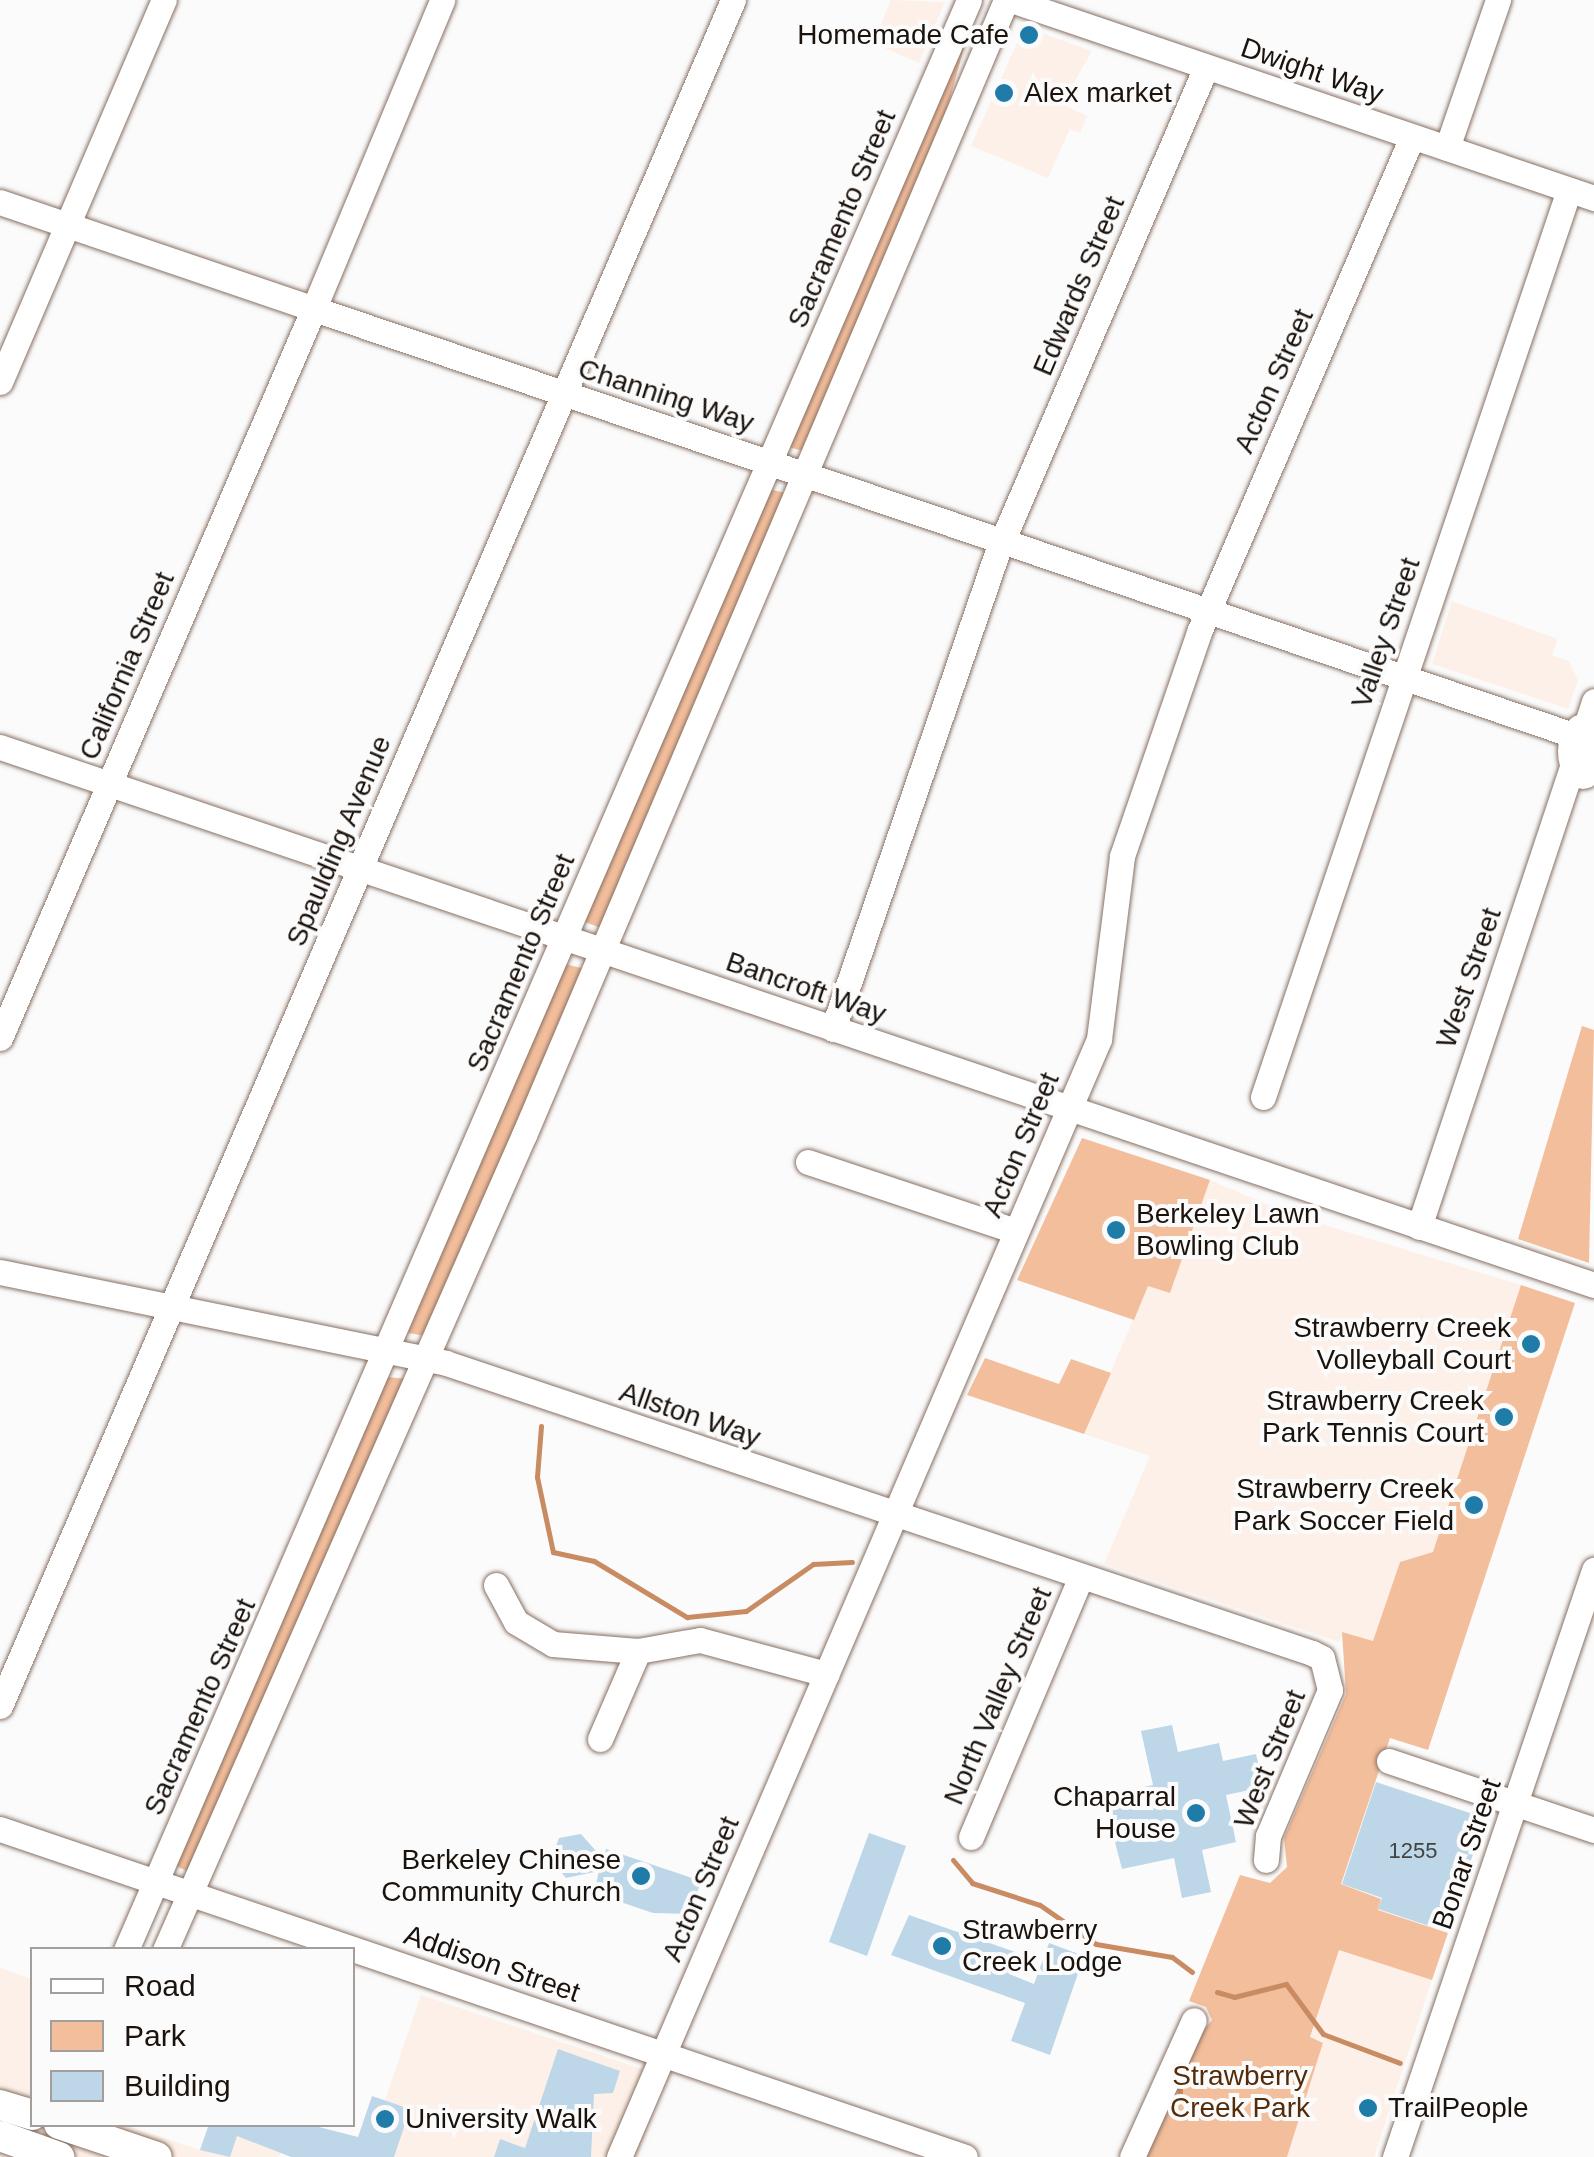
<!DOCTYPE html>
<html>
<head>
<meta charset="utf-8">
<style>
  body { margin:0 }
  #map { position:relative; width:1594px; height:2157px; overflow:hidden; background:#fbfbfb; font-family:Helvetica,sans-serif }
  div>[style] { position:absolute }
  [style*='--x'] { left:calc(var(--x)*1px); top:calc(var(--y)*1px); width:calc(var(--w)*1px); rotate:calc(var(--a)*1deg) }
  .built>* { inset:0; background:#fdf0e8 }
  .green>* { inset:0; background:#f3be9c }
  .stream>* { height:5px; margin:-2.5px; padding:0 2.5px; transform-origin:2.5px; border-radius:2.5px; background:#c88b62 }
  .building>* { inset:0; background:#bdd7e8 }
  .roads { filter:drop-shadow(0 0 2px #877062) drop-shadow(0 0 2px #877062) }
  .minor>* { height:25px; margin:-12.5px; padding:0 12.5px; transform-origin:12.5px; border-radius:12.5px; background:#fff }
  .minor>.ring { margin:-12.5px; padding:0; box-sizing:content-box; background:none; border:25px solid #fff; border-radius:50% }
  .major>* { height:30px; margin:-15px; padding:0 15px; transform-origin:15px; border-radius:15px; background:#fff }
  .dots>* { width:28px; height:28px; translate:-50% -50%; box-sizing:border-box; border:5px solid #fbfbfb; border-radius:50% }
  span { translate:-50% -50%; white-space:nowrap; text-align:center; line-height:1.15; -webkit-text-stroke:8px #fbfbfb; paint-order:stroke }
  .number-label { font-size:22px; color:#444343 }
  .number-label span { -webkit-text-stroke-width:0 }
  .poi-label { font-size:28px; color:#1b120c }
  .right { translate:-100% -50%; text-align:right }
  .left { translate:0 -50%; text-align:left }
  .street-label { font-size:28px; color:#1b120c }
  .park-label { font-size:28px; color:#542b0b }
  .legend { position:absolute; left:30px; top:1947px; width:325px; height:180px; box-sizing:border-box; background:#fbfbfb; border:2px solid #a19e9b; margin:0; padding:12px 18px; list-style:none; font-size:30px; color:#1b120c }
  .legend li { display:flex; align-items:center; gap:20px; height:50px }
  .legend b { width:50px; border:2px solid #a19e9b }
</style>
</head>
<body>
<div id="map">
  <div class="built">
    <i style="clip-path:polygon(891px 0,945px 2px,919px 63px,873px 43px)"></i>
    <i style="clip-path:polygon(1024px 27px,1092px 51px,1062px 104px,1087px 116px,1080px 133px,1070px 129px,1048px 178px,971px 146px)"></i>
    <i style="clip-path:polygon(1452px 601px,1558px 639px,1552px 655px,1569px 661px,1578px 680px,1568px 709px,1432px 664px)"></i>
    <i style="clip-path:polygon(1210px 1180px,1292px 1215px,1521px 1285px,1433px 1553px,1400px 1562px,1373px 1642px,1343px 1632px,1339px 1642px,1104px 1564px,1150px 1456px,1084px 1434px,1148px 1285px,1170px 1293px)"></i>
    <i style="clip-path:polygon(1339px 1949px,1432px 1980px,1374px 2157px,1287px 2157px,1323px 2044px,1310px 2038px)"></i>
    <i style="clip-path:polygon(0 1968px,32px 1979px,32px 2124px,125px 2125px,200px 2150px,209px 2125px,290px 2125px,279px 2157px,0 2157px)"></i>
    <i style="clip-path:polygon(421px 1995px,663px 2076px,638px 2157px,352px 2157px,385px 2100px)"></i>
  </div>
  <div class="green">
    <i style="clip-path:polygon(966px 40px,939px 139px,806px 452px,789px 447px)"></i>
    <i style="clip-path:polygon(769px 489px,789px 494px,601px 928px,585px 922px)"></i>
    <i style="clip-path:polygon(565px 964px,585px 969px,426px 1336px,408px 1333px)"></i>
    <i style="clip-path:polygon(1582px 1026px,1594px 1030px,1589px 1263px,1518px 1239px)"></i>
    <i style="clip-path:polygon(1082px 1138px,1210px 1180px,1170px 1293px,1148px 1286px,1134px 1320px,1017px 1280px)"></i>
    <i style="clip-path:polygon(1521px 1285px,1575px 1303px,1428px 1750px,1390px 1738px,1341px 1884px,1381px 1899px,1378px 1910px,1448px 1933px,1432px 1980px,1339px 1950px,1310px 2037px,1323px 2043px,1287px 2157px,1144px 2157px,1192px 2044px,1212px 2020px,1206px 2007px,1189px 2001px,1240px 1875px,1270px 1883px,1287px 1867px,1284px 1838px,1346px 1694px,1342px 1632px,1373px 1641px,1400px 1562px,1433px 1552px)"></i>
    <i style="clip-path:polygon(985px 1358px,1059px 1384px,1071px 1359px,1111px 1373px,1084px 1434px,967px 1395px)"></i>
    <i style="clip-path:polygon(387px 1377px,408px 1379px,187px 1871px,174px 1865px)"></i>
  </div>
  <div class="stream">
    <i style="--x:541;--y:1426;--w:51;--a:94.5"></i>
    <i style="--x:537;--y:1477;--w:77;--a:78"></i>
    <i style="--x:553;--y:1552;--w:42;--a:12.4"></i>
    <i style="--x:594;--y:1561;--w:109;--a:31.1"></i>
    <i style="--x:687;--y:1617;--w:59;--a:-5.8"></i>
    <i style="--x:746;--y:1611;--w:82;--a:-35"></i>
    <i style="--x:813;--y:1564;--w:39;--a:-3"></i>
    <i style="--x:953;--y:1860;--w:30;--a:50"></i>
    <i style="--x:972;--y:1883;--w:71;--a:17.9"></i>
    <i style="--x:1040;--y:1905;--w:68;--a:34.9"></i>
    <i style="--x:1096;--y:1944;--w:77;--a:9.7"></i>
    <i style="--x:1172;--y:1957;--w:25;--a:37"></i>
    <i style="--x:1217;--y:1992;--w:18;--a:16"></i>
    <i style="--x:1234;--y:1997;--w:54;--a:-14"></i>
    <i style="--x:1286;--y:1984;--w:62;--a:53.5"></i>
    <i style="--x:1323;--y:2034;--w:82;--a:20.6"></i>
    <i style="--x:1165;--y:2109;--w:19;--a:-39"></i>
    <i style="--x:1180;--y:2097;--w:17;--a:-90"></i>
  </div>
  <div class="building">
    <i style="clip-path:polygon(1172px 1725px,1178px 1752px,1219px 1743px,1223px 1761px,1256px 1754px,1264px 1787px,1226px 1795px,1236px 1842px,1202px 1850px,1211px 1892px,1182px 1898px,1174px 1858px,1122px 1869px,1103px 1796px,1153px 1785px,1141px 1731px)"></i>
    <i style="clip-path:polygon(1376px 1782px,1485px 1818px,1447px 1932px,1378px 1909px,1382px 1898px,1342px 1884px)"></i>
    <i style="clip-path:polygon(869px 1833px,906px 1846px,867px 1956px,829px 1942px)"></i>
    <i style="clip-path:polygon(581px 1834px,603px 1859px,606px 1849px,701px 1881px,690px 1914px,653px 1913px,594px 1893px,599px 1871px,566px 1878px,551px 1860px,559px 1838px)"></i>
    <i style="clip-path:polygon(909px 1915px,1018px 1953px,1009px 1974px,1034px 1984px,1049px 1943px,1084px 1956px,1050px 2055px,1011px 2041px,1025px 2003px,891px 1955px)"></i>
    <i style="clip-path:polygon(558px 2049px,620px 2071px,613px 2093px,594px 2094px,591px 2157px,494px 2157px,500px 2139px,525px 2148px)"></i>
    <i style="clip-path:polygon(372px 2096px,410px 2109px,394px 2157px,291px 2157px,237px 2136px,230px 2157px,200px 2150px,209px 2124px,307px 2124px,358px 2137px)"></i>
  </div>
  <div class="roads">
    <div class="minor">
      <i style="--x:1011;--y:0;--w:616;--a:18.76"></i>
      <i style="--x:1447;--y:148;--w:157;--a:-71"></i>
      <i style="--x:0;--y:202;--w:323;--a:18.8"></i>
      <i style="--x:317;--y:301;--w:326;--a:-67.4"></i>
      <i style="--x:323;--y:312;--w:704;--a:18.64"></i>
      <i style="--x:0;--y:382;--w:416;--a:-66.8"></i>
      <i style="--x:1007;--y:530;--w:504;--a:-66.74"></i>
      <i style="--x:1014;--y:545;--w:587;--a:18.77"></i>
      <i class="ring" style="left:1570px;top:726px;width:-1px;height:-1px"></i>
      <i style="--x:1586;--y:726;--w:26;--a:-72"></i>
      <i style="--x:0;--y:747;--w:1682;--a:18.65"></i>
      <i style="--x:833;--y:1029;--w:503;--a:-70.99"></i>
      <i style="--x:0;--y:1038;--w:785;--a:-66.73"></i>
      <i style="--x:1263;--y:1097;--w:957;--a:-71.36"></i>
      <i style="--x:808;--y:1162;--w:219;--a:18.4"></i>
      <i style="--x:1419;--y:1227;--w:504;--a:-71.6"></i>
      <i style="--x:0;--y:1272;--w:455;--a:11.5"></i>
      <i style="--x:446;--y:1363;--w:913;--a:18.51"></i>
      <i style="--x:1312;--y:1653;--w:11;--a:27"></i>
      <i style="--x:1322;--y:1658;--w:33;--a:76"></i>
      <i style="--x:1330;--y:1690;--w:159;--a:113"></i>
      <i style="--x:1268;--y:1836;--w:24;--a:95"></i>
      <i style="--x:496;--y:1585;--w:42;--a:61.6"></i>
      <i style="--x:516;--y:1622;--w:43;--a:30.7"></i>
      <i style="--x:553;--y:1644;--w:85;--a:4.7"></i>
      <i style="--x:638;--y:1651;--w:63;--a:-10.1"></i>
      <i style="--x:700;--y:1640;--w:131;--a:15.1"></i>
      <i style="--x:0;--y:1706;--w:1857;--a:-66.75"></i>
      <i style="--x:600;--y:1739;--w:96;--a:-66.6"></i>
      <i style="--x:1389;--y:1761;--w:216;--a:18.6"></i>
      <i style="--x:0;--y:1829;--w:1019;--a:18.77"></i>
      <i style="--x:971;--y:1837;--w:280;--a:-67.1"></i>
      <i style="--x:126;--y:1950;--w:2124;--a:-66.62"></i>
      <i style="--x:165;--y:1950;--w:891;--a:-66.23"></i>
      <i style="--x:524;--y:1135;--w:1233;--a:-66.99"></i>
      <i style="--x:619;--y:2157;--w:1217;--a:-66.76"></i>
      <i style="--x:1099;--y:1039;--w:184;--a:-82.8"></i>
      <i style="--x:1122;--y:856;--w:237;--a:-71"></i>
      <i style="--x:1199;--y:632;--w:539;--a:-66.72"></i>
      <i style="--x:1132;--y:2157;--w:150;--a:-65.7"></i>
      <i style="--x:1395;--y:2157;--w:620;--a:-71.27"></i>
    </div>
    <div class="major">
      <i style="--x:0;--y:2105;--w:34;--a:17"></i>
      <i style="--x:59;--y:2124;--w:103;--a:18.6"></i>
      <i style="--x:0;--y:2136;--w:63;--a:19.6"></i>
    </div>
  </div>
  <div class="dots">
    <i style="left:1029px;top:35px;background:#1f7ba8"></i>
    <i style="left:1004px;top:93px;background:#1f7ba8"></i>
    <i style="left:1116px;top:1230px;background:#1f7ba8"></i>
    <i style="left:1531px;top:1344px;background:#1f7ba8"></i>
    <i style="left:1504px;top:1417px;background:#1f7ba8"></i>
    <i style="left:1474px;top:1505px;background:#1f7ba8"></i>
    <i style="left:1196px;top:1813px;background:#1f7ba8"></i>
    <i style="left:641px;top:1876px;background:#1f7ba8"></i>
    <i style="left:942px;top:1946px;background:#1f7ba8"></i>
    <i style="left:1368px;top:2108px;background:#1f7ba8"></i>
    <i style="left:385px;top:2119px;background:#1f7ba8"></i>
  </div>
  <div class="number-label">
    <span style="left:1413px;top:1851px">1255</span>
  </div>
  <div class="poi-label">
    <span class="right" style="left:1009px;top:35px">Homemade Cafe</span>
    <span class="left" style="left:1024px;top:93px">Alex market</span>
    <span class="left" style="left:1136px;top:1230px">Berkeley Lawn<br>Bowling Club</span>
    <span class="right" style="left:1511px;top:1344px">Strawberry Creek<br>Volleyball Court</span>
    <span class="right" style="left:1484px;top:1417px">Strawberry Creek<br>Park Tennis Court</span>
    <span class="right" style="left:1454px;top:1505px">Strawberry Creek<br>Park Soccer Field</span>
    <span class="right" style="left:1176px;top:1813px">Chaparral<br>House</span>
    <span class="right" style="left:621px;top:1876px">Berkeley Chinese<br>Community Church</span>
    <span class="left" style="left:962px;top:1946px">Strawberry<br>Creek Lodge</span>
    <span class="left" style="left:1388px;top:2108px">TrailPeople</span>
    <span class="left" style="left:405px;top:2119px">University Walk</span>
  </div>
  <div class="street-label">
    <span style="left:1312px;top:71px;rotate:19deg">Dwight Way</span>
    <span style="left:842px;top:219px;rotate:-67deg">Sacramento Street</span>
    <span style="left:1079px;top:286px;rotate:-67deg">Edwards Street</span>
    <span style="left:1274px;top:381px;rotate:-66deg">Acton Street</span>
    <span style="left:666px;top:396px;rotate:18deg">Channing Way</span>
    <span style="left:1386px;top:633px;rotate:-71deg">Valley Street</span>
    <span style="left:127px;top:666px;rotate:-67deg">California Street</span>
    <span style="left:339px;top:841px;rotate:-67deg">Spaulding Avenue</span>
    <span style="left:521px;top:963px;rotate:-67deg">Sacramento Street</span>
    <span style="left:1469px;top:978px;rotate:-71deg">West Street</span>
    <span style="left:806px;top:988px;rotate:19deg">Bancroft Way</span>
    <span style="left:1021px;top:1145px;rotate:-67deg">Acton Street</span>
    <span style="left:690px;top:1415px;rotate:19deg">Allston Way</span>
    <span style="left:998px;top:1696px;rotate:-67deg">North Valley Street</span>
    <span style="left:200px;top:1707px;rotate:-66deg">Sacramento Street</span>
    <span style="left:1270px;top:1759px;rotate:-68deg">West Street</span>
    <span style="left:1467px;top:1854px;rotate:-71deg">Bonar Street</span>
    <span style="left:701px;top:1889px;rotate:-67deg">Acton Street</span>
    <span style="left:492px;top:1964px;rotate:19deg">Addison Street</span>
  </div>
  <div class="park-label">
    <span style="left:1240px;top:2092px">Strawberry<br>Creek Park</span>
  </div>
  <ul class="legend">
  <li><b style="height:12px;background:#fff"></b>Road</li>
  <li><b style="height:28px;background:#f3be9c"></b>Park</li>
  <li><b style="height:28px;background:#bdd7e8"></b>Building</li>
  </ul>
</div>
</body>
</html>
